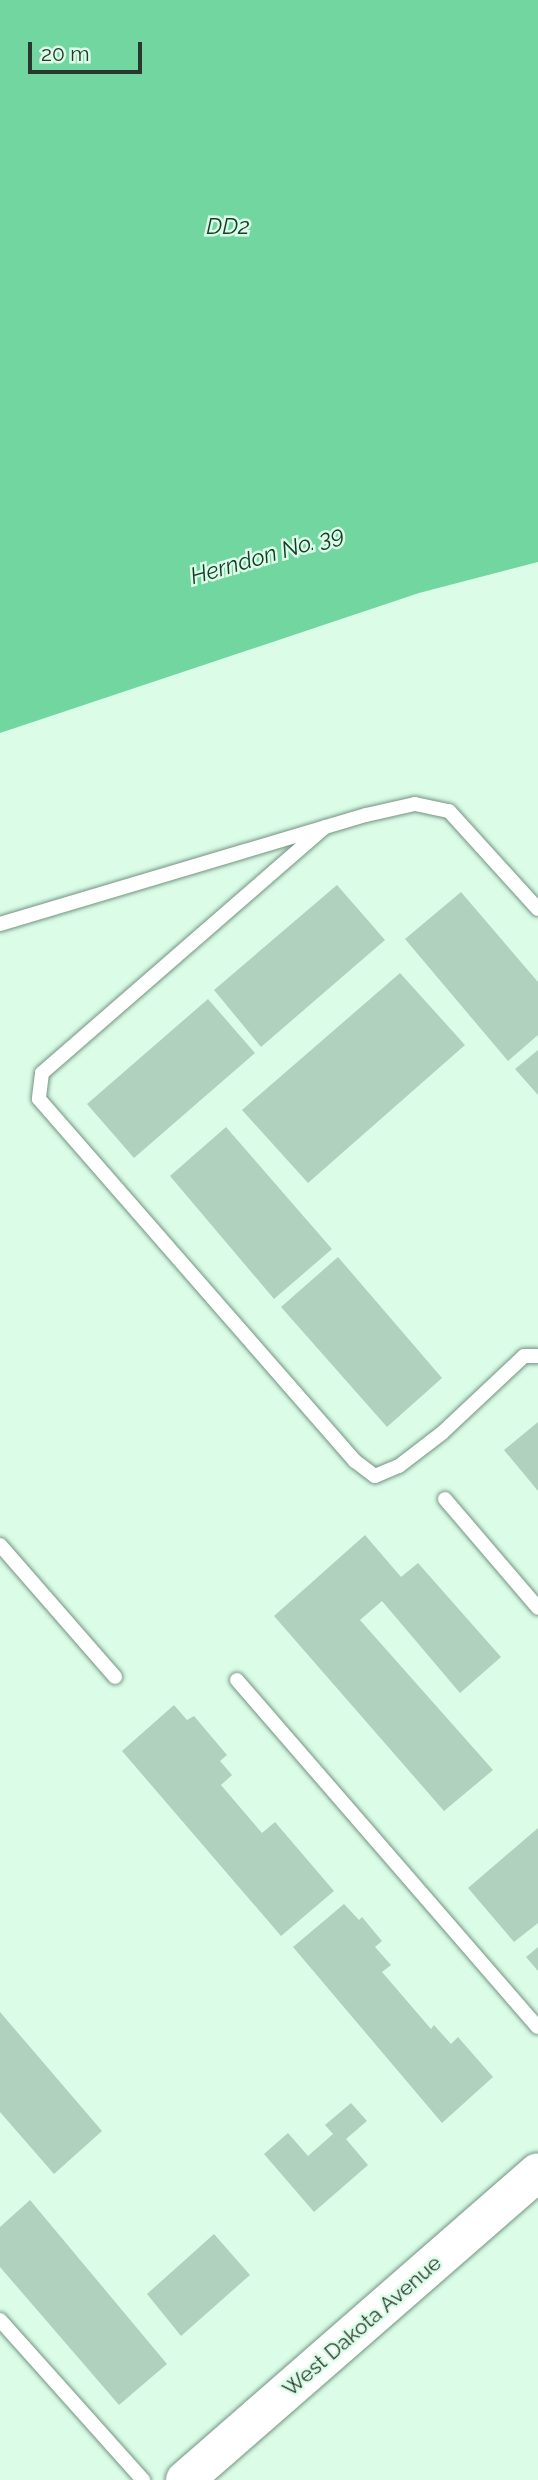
<!DOCTYPE html>
<html>
<head>
<meta charset="utf-8">
<style>
  body { margin:0 }
  #map { position:relative; width:538px; height:2480px; overflow:hidden; background:#dbfde8; font-family:Raleway,sans-serif }
  div>[style] { position:absolute }
  [style*='--x'] { left:calc(var(--x)*1px); top:calc(var(--y)*1px); width:calc(var(--w)*1px); rotate:calc(var(--a)*1deg) }
  .water>* { inset:0; background:#72d6a0 }
  .building>* { inset:0; background:#b0d1bd }
  .roads { filter:drop-shadow(0 0 2px #749381) drop-shadow(0 0 2px #749381) }
  .lane>* { height:14px; margin:-7px; padding:0 7px; transform-origin:7px; border-radius:7px; background:#fff }
  .secondary>* { height:38px; margin:-19px; padding:0 19px; transform-origin:19px; border-radius:19px; background:#fff }
  span { translate:-50% -50%; white-space:nowrap; text-align:center; line-height:1.15; -webkit-text-stroke:5px #dbfde8; paint-order:stroke }
  .street-label { font-size:21px; color:#2a372f }
  .water-label { font-size:23px; color:#123d28; font-style:italic }
  .scale { position:absolute; left:28px; top:42px; width:114px; height:32px; box-sizing:border-box; border:4px solid #2a372f; border-top:0; padding-left:9px; font-size:21px; line-height:24px; white-space:nowrap; color:#2a372f; -webkit-text-stroke:5px #dbfde8; paint-order:stroke }
</style>
</head>
<body>
<div id="map">
  <div class="water">
    <i style="clip-path:polygon(0 0,538px 0,538px 562px,419px 593px,0 733px)"></i>
  </div>
  <div class="building">
    <i style="clip-path:polygon(337px 885px,385px 940px,261px 1047px,214px 990px)"></i>
    <i style="clip-path:polygon(461px 892px,538px 982px,538px 1035px,508px 1061px,405px 939px)"></i>
    <i style="clip-path:polygon(400px 973px,465px 1045px,308px 1183px,242px 1110px)"></i>
    <i style="clip-path:polygon(208px 999px,255px 1053px,134px 1158px,87px 1104px)"></i>
    <i style="clip-path:polygon(538px 1050px,538px 1095px,515px 1069px)"></i>
    <i style="clip-path:polygon(226px 1127px,332px 1249px,274px 1299px,170px 1176px)"></i>
    <i style="clip-path:polygon(338px 1257px,442px 1378px,387px 1427px,281px 1307px)"></i>
    <i style="clip-path:polygon(538px 1422px,538px 1491px,504px 1450px)"></i>
    <i style="clip-path:polygon(365px 1535px,401px 1577px,418px 1563px,501px 1657px,460px 1693px,382px 1601px,360px 1620px,493px 1770px,444px 1811px,274px 1616px)"></i>
    <i style="clip-path:polygon(174px 1705px,187px 1720px,194px 1716px,227px 1755px,220px 1761px,232px 1775px,221px 1785px,262px 1833px,275px 1822px,334px 1891px,281px 1936px,122px 1751px)"></i>
    <i style="clip-path:polygon(538px 1828px,538px 1923px,514px 1942px,468px 1888px)"></i>
    <i style="clip-path:polygon(344px 1904px,359px 1920px,362px 1917px,382px 1941px,375px 1947px,391px 1965px,382px 1972px,431px 2029px,434px 2025px,451px 2044px,458px 2037px,493px 2077px,442px 2123px,293px 1947px)"></i>
    <i style="clip-path:polygon(538px 1947px,538px 1971px,526px 1957px)"></i>
    <i style="clip-path:polygon(0 2012px,102px 2131px,54px 2174px,0 2112px)"></i>
    <i style="clip-path:polygon(351px 2103px,367px 2121px,346px 2139px,368px 2165px,314px 2212px,264px 2154px,288px 2133px,308px 2156px,333px 2134px,325px 2125px)"></i>
    <i style="clip-path:polygon(30px 2200px,167px 2364px,119px 2405px,0 2267px,0 2227px)"></i>
    <i style="clip-path:polygon(214px 2234px,250px 2275px,181px 2336px,147px 2294px)"></i>
  </div>
  <div class="roads">
    <div class="lane">
      <i style="--x:325;--y:827;--w:375;--a:139"></i>
      <i style="--x:42;--y:1073;--w:26;--a:97"></i>
      <i style="--x:39;--y:1099;--w:481;--a:48.9"></i>
      <i style="--x:355;--y:1461;--w:25;--a:37"></i>
      <i style="--x:375;--y:1476;--w:26;--a:-23"></i>
      <i style="--x:399;--y:1466;--w:54;--a:-37.5"></i>
      <i style="--x:442;--y:1433;--w:112;--a:-43.2"></i>
      <i style="--x:524;--y:1356;--w:14;--a:0"></i>
      <i style="--x:0;--y:924;--w:382;--a:-16.6"></i>
      <i style="--x:366;--y:815;--w:50;--a:-12.7"></i>
      <i style="--x:415;--y:804;--w:35;--a:12"></i>
      <i style="--x:449;--y:811;--w:132;--a:47.8"></i>
      <i style="--x:445;--y:1499;--w:143;--a:49.5"></i>
      <i style="--x:0;--y:1545;--w:175;--a:48.9"></i>
      <i style="--x:237;--y:1680;--w:459;--a:49.1"></i>
      <i style="--x:0;--y:2320;--w:215;--a:48.2"></i>
    </div>
    <div class="secondary">
      <i style="--x:185;--y:2480;--w:468;--a:-41.1"></i>
    </div>
  </div>
  <div class="street-label">
    <span style="left:362px;top:2326px;rotate:-41deg">West Dakota Avenue</span>
  </div>
  <div class="water-label">
    <span style="left:228px;top:226px">DD2</span>
    <span style="left:267px;top:555px;rotate:-16deg">Herndon No. 39</span>
  </div>
  <div class="scale">20 m</div>
</div>
</body>
</html>
